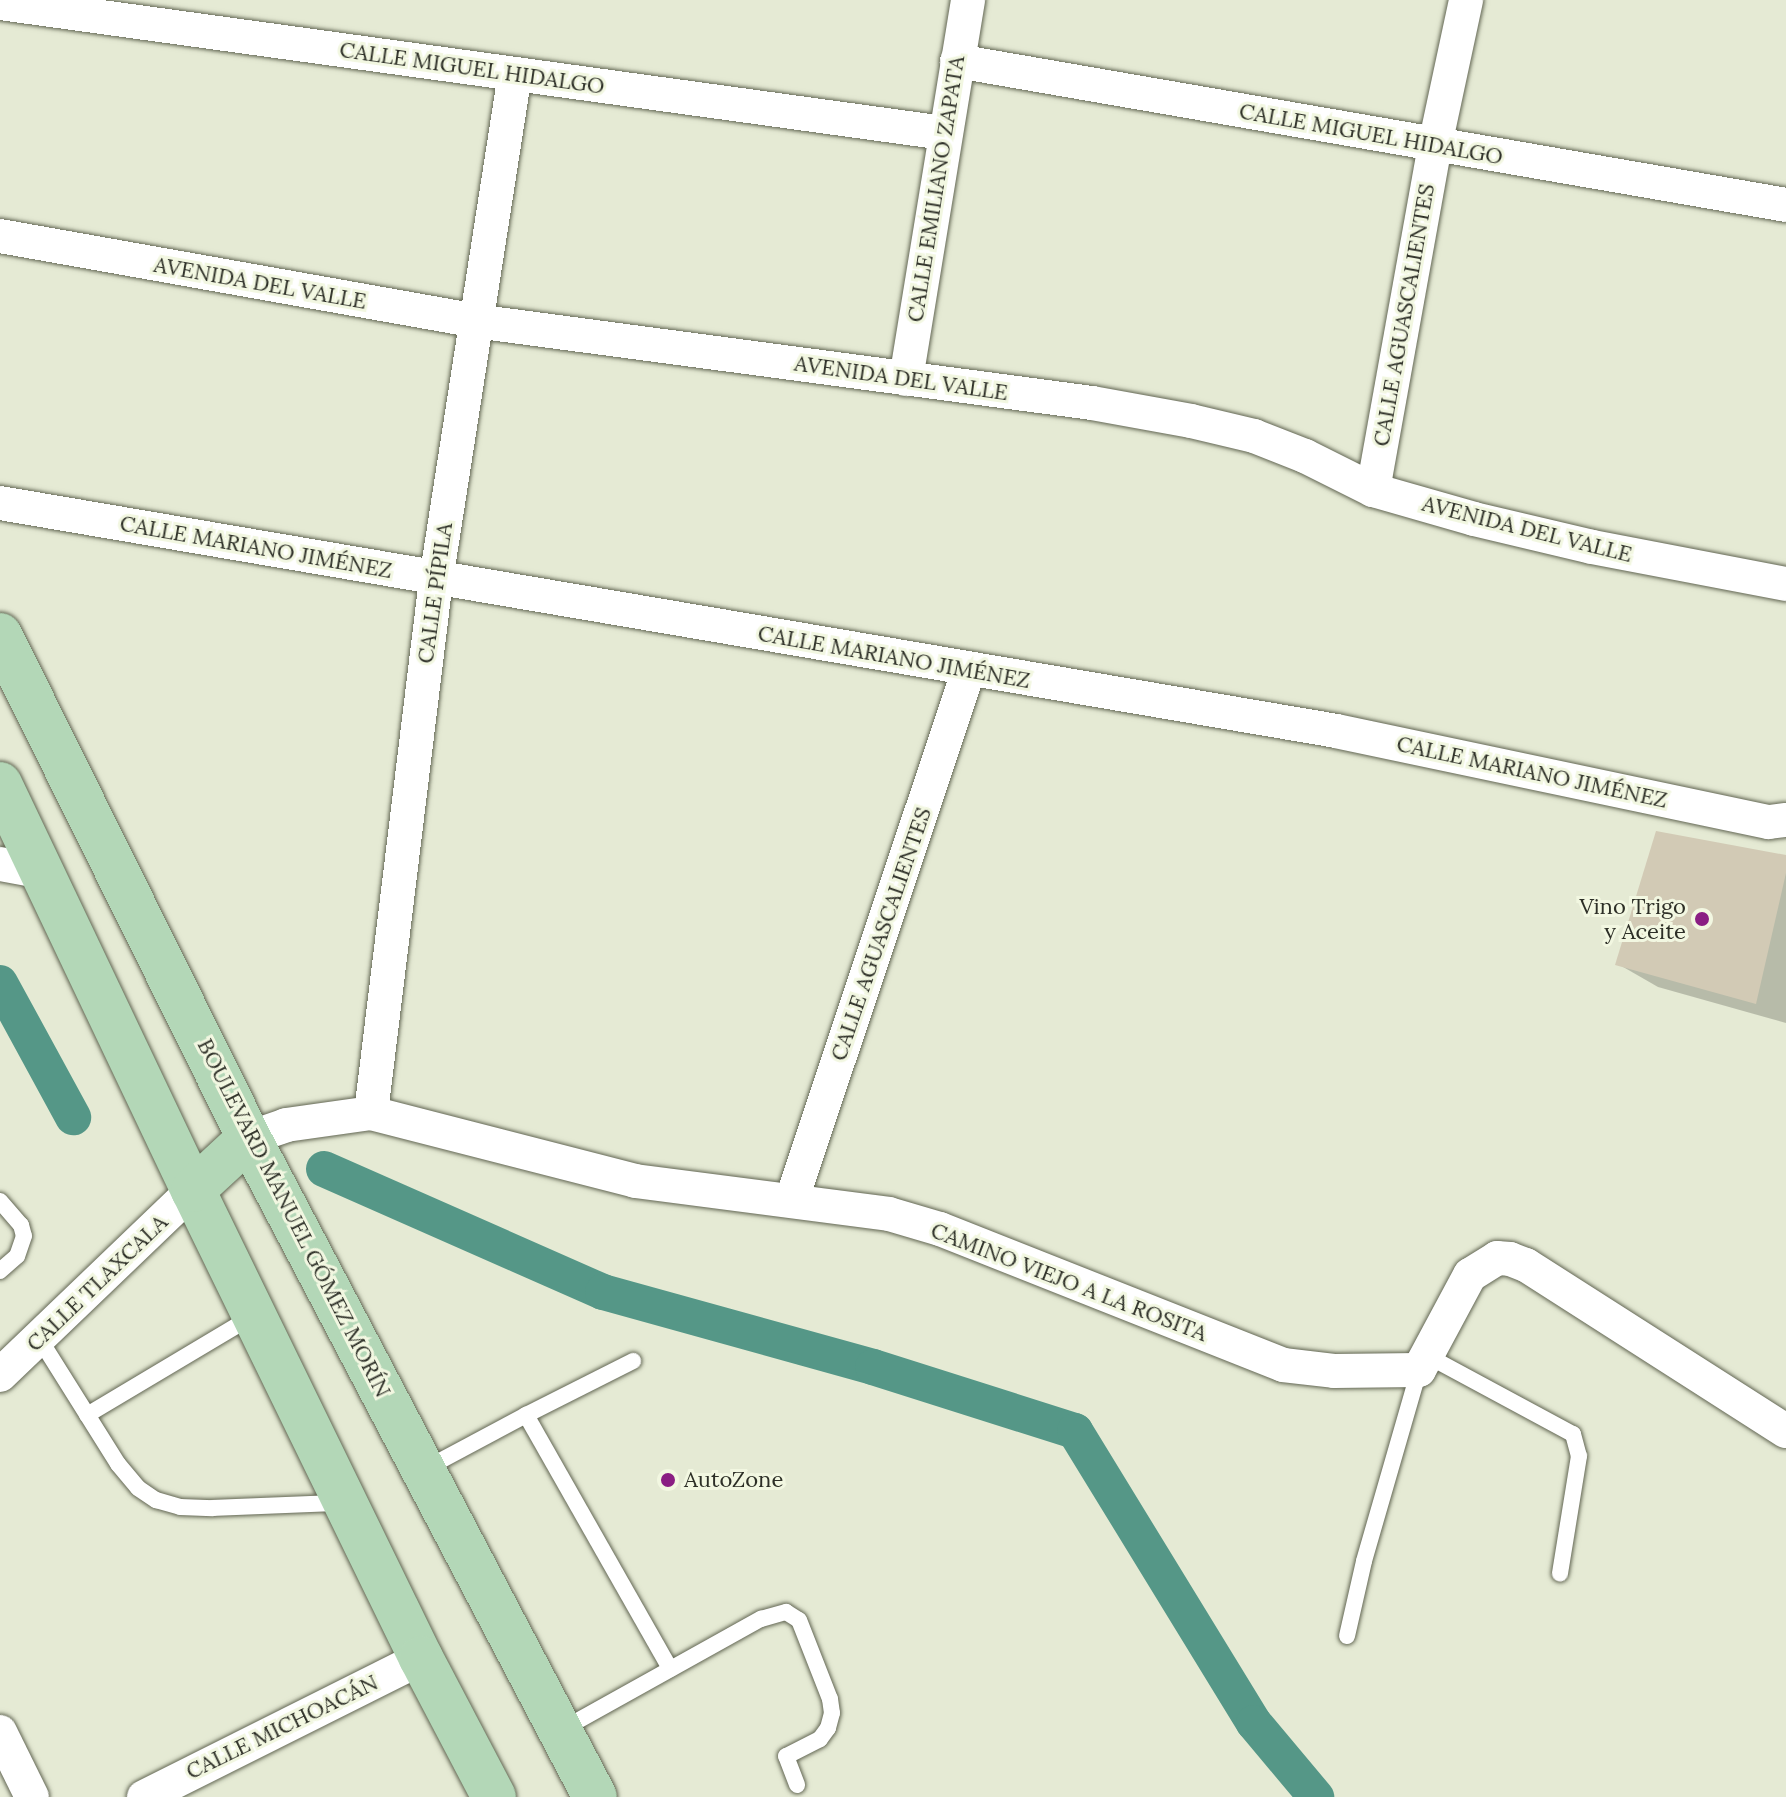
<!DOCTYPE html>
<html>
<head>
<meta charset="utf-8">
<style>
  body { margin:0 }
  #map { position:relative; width:1786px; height:1797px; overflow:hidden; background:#e5ead4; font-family:Lora,serif }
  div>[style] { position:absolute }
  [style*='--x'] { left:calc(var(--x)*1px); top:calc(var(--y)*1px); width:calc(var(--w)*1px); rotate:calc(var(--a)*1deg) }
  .shadow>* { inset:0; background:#0003 }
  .canal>* { height:36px; margin:-18px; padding:0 18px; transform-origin:18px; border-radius:18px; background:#559787 }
  .building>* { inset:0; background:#d2cab5 }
  .roads { filter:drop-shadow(0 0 2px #626653) drop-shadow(0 0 2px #626653) }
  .service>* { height:16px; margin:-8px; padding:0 8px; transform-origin:8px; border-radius:8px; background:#fff }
  .minor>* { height:34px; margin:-17px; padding:0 17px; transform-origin:17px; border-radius:17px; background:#fff }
  .primary>* { height:44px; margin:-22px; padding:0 22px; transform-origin:22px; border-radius:22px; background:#b3d7b7 }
  .dots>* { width:22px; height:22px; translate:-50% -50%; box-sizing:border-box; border:4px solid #f2f7e1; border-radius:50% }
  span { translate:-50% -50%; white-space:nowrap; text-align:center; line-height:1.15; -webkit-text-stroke:6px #f2f7e1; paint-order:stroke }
  .street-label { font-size:22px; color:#2d2f27 }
  .poi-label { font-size:22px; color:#2d2f27 }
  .right { translate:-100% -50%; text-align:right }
  .left { translate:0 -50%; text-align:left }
</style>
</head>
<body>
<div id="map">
  <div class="shadow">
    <i style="clip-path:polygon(1786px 857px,1786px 1023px,1658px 987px,1618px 964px)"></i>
  </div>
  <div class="canal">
    <i style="--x:0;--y:983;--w:153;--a:61.4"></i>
    <i style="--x:324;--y:1169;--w:305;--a:23.8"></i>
    <i style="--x:603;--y:1292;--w:280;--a:15.5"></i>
    <i style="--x:873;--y:1367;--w:212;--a:17.6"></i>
    <i style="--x:1075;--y:1431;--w:342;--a:58.5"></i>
    <i style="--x:1254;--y:1723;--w:97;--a:50"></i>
  </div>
  <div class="building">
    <i style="clip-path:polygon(1656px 831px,1786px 855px,1786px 873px,1756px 1004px,1615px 965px)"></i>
  </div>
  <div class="roads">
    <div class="service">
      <i style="--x:0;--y:1201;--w:32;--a:49"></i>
      <i style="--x:21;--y:1225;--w:11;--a:75"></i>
      <i style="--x:24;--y:1236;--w:21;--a:109"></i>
      <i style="--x:17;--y:1256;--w:23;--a:139"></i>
      <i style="--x:39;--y:1338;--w:149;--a:57.9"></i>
      <i style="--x:118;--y:1464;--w:31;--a:50"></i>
      <i style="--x:138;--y:1488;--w:22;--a:34"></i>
      <i style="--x:156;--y:1500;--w:25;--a:16"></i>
      <i style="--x:180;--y:1507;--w:33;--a:2"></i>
      <i style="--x:213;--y:1508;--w:127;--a:-2.3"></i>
      <i style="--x:1426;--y:1355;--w:167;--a:28.3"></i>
      <i style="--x:1573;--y:1434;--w:23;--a:75"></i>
      <i style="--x:1579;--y:1456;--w:119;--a:99.2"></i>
      <i style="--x:87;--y:1415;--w:193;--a:-30.8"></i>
      <i style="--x:526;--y:1415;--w:120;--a:-26.8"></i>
      <i style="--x:425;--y:1469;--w:115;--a:-28.1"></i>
      <i style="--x:526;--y:1415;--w:292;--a:60.4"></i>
      <i style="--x:1347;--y:1636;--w:77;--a:-77.2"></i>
      <i style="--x:1364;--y:1561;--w:199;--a:-73.9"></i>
      <i style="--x:563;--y:1729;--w:227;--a:-29.1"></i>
      <i style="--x:761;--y:1619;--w:26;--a:-16"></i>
      <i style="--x:786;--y:1612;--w:15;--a:32"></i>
      <i style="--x:799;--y:1620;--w:85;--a:68.6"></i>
      <i style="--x:830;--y:1699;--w:14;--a:82"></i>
      <i style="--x:832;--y:1713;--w:16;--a:105"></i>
      <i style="--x:828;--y:1728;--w:14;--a:126"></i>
      <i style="--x:820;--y:1739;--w:38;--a:153"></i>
      <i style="--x:786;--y:1756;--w:31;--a:69"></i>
    </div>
    <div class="minor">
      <i style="--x:0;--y:3;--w:953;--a:7.84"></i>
      <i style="--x:957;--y:61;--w:841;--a:9.85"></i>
      <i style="--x:0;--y:236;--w:483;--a:10.1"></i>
      <i style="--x:475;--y:321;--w:622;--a:7.57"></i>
      <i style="--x:1092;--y:403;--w:101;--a:10.3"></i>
      <i style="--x:1191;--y:421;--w:65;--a:13.4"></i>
      <i style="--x:1254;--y:436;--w:55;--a:21.4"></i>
      <i style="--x:1305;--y:456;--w:76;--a:26.6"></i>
      <i style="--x:1373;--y:490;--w:105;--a:16"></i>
      <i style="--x:1474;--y:519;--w:121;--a:13.3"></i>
      <i style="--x:1592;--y:547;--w:197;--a:10.8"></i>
      <i style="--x:906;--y:379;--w:384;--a:-80.7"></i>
      <i style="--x:1373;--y:490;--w:351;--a:-79.8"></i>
      <i style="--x:1435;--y:145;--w:148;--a:-77.9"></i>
      <i style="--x:0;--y:503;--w:1355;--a:9.68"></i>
      <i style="--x:1336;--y:731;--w:442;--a:11.9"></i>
      <i style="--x:1769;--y:822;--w:17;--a:-7"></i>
      <i style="--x:0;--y:864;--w:44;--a:10.5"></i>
      <i style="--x:371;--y:1113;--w:537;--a:-83.05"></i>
      <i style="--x:436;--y:580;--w:512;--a:-81.13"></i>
      <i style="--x:249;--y:1138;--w:39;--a:-19"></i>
      <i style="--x:286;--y:1125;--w:86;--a:-8"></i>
      <i style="--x:371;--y:1113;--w:273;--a:14.4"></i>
      <i style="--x:635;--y:1181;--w:256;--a:7.4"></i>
      <i style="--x:889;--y:1214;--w:53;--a:16.4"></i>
      <i style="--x:940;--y:1229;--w:369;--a:21.6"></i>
      <i style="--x:1283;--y:1365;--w:51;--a:6.7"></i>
      <i style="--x:1334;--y:1371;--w:85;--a:-0.7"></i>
      <i style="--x:1419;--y:1370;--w:108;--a:-61.8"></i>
      <i style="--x:1470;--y:1275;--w:32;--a:-32"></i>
      <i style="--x:1497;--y:1258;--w:13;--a:4"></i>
      <i style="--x:1510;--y:1259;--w:17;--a:21"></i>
      <i style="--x:1526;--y:1265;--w:308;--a:32.6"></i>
      <i style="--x:792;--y:1199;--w:559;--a:-71.53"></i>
      <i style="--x:0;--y:1375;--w:267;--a:-43.8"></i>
      <i style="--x:0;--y:1732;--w:72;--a:63.8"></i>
      <i style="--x:144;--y:1797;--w:310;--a:-26.6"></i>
    </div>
    <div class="primary">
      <i style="--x:0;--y:635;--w:561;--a:63.66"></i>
      <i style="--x:249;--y:1138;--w:744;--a:62.3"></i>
      <i style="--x:0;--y:784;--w:450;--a:64.6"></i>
      <i style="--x:193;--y:1190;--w:521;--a:64.03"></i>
      <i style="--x:421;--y:1658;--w:157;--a:62.3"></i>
      <i style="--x:193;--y:1190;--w:76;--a:-42.9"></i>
    </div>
  </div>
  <div class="dots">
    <i style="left:1702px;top:919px;background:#8a1e83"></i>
    <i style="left:668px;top:1480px;background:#8a1e83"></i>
  </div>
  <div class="street-label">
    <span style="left:472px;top:68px;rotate:8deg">CALLE MIGUEL HIDALGO</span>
    <span style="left:1371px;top:134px;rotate:10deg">CALLE MIGUEL HIDALGO</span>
    <span style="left:936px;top:189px;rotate:-81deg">CALLE EMILIANO ZAPATA</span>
    <span style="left:260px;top:283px;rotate:10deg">AVENIDA DEL VALLE</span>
    <span style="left:1404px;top:315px;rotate:-80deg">CALLE AGUASCALIENTES</span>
    <span style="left:901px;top:378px;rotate:8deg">AVENIDA DEL VALLE</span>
    <span style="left:1527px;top:529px;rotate:14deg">AVENIDA DEL VALLE</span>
    <span style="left:256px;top:547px;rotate:10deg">CALLE MARIANO JIMÉNEZ</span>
    <span style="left:435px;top:593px;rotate:-82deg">CALLE PÍPILA</span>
    <span style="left:894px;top:657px;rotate:10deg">CALLE MARIANO JIMÉNEZ</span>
    <span style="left:1532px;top:772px;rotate:12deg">CALLE MARIANO JIMÉNEZ</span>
    <span style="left:881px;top:934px;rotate:-71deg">CALLE AGUASCALIENTES</span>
    <span style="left:294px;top:1218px;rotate:63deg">BOULEVARD MANUEL GÓMEZ MORÍN</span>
    <span style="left:1069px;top:1282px;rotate:21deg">CAMINO VIEJO A LA ROSITA</span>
    <span style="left:97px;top:1283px;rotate:-44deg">CALLE TLAXCALA</span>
    <span style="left:282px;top:1727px;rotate:-26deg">CALLE MICHOACÁN</span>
  </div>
  <div class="poi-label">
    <span class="right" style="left:1686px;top:919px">Vino Trigo<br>y Aceite</span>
    <span class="left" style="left:684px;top:1480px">AutoZone</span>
  </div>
</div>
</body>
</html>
